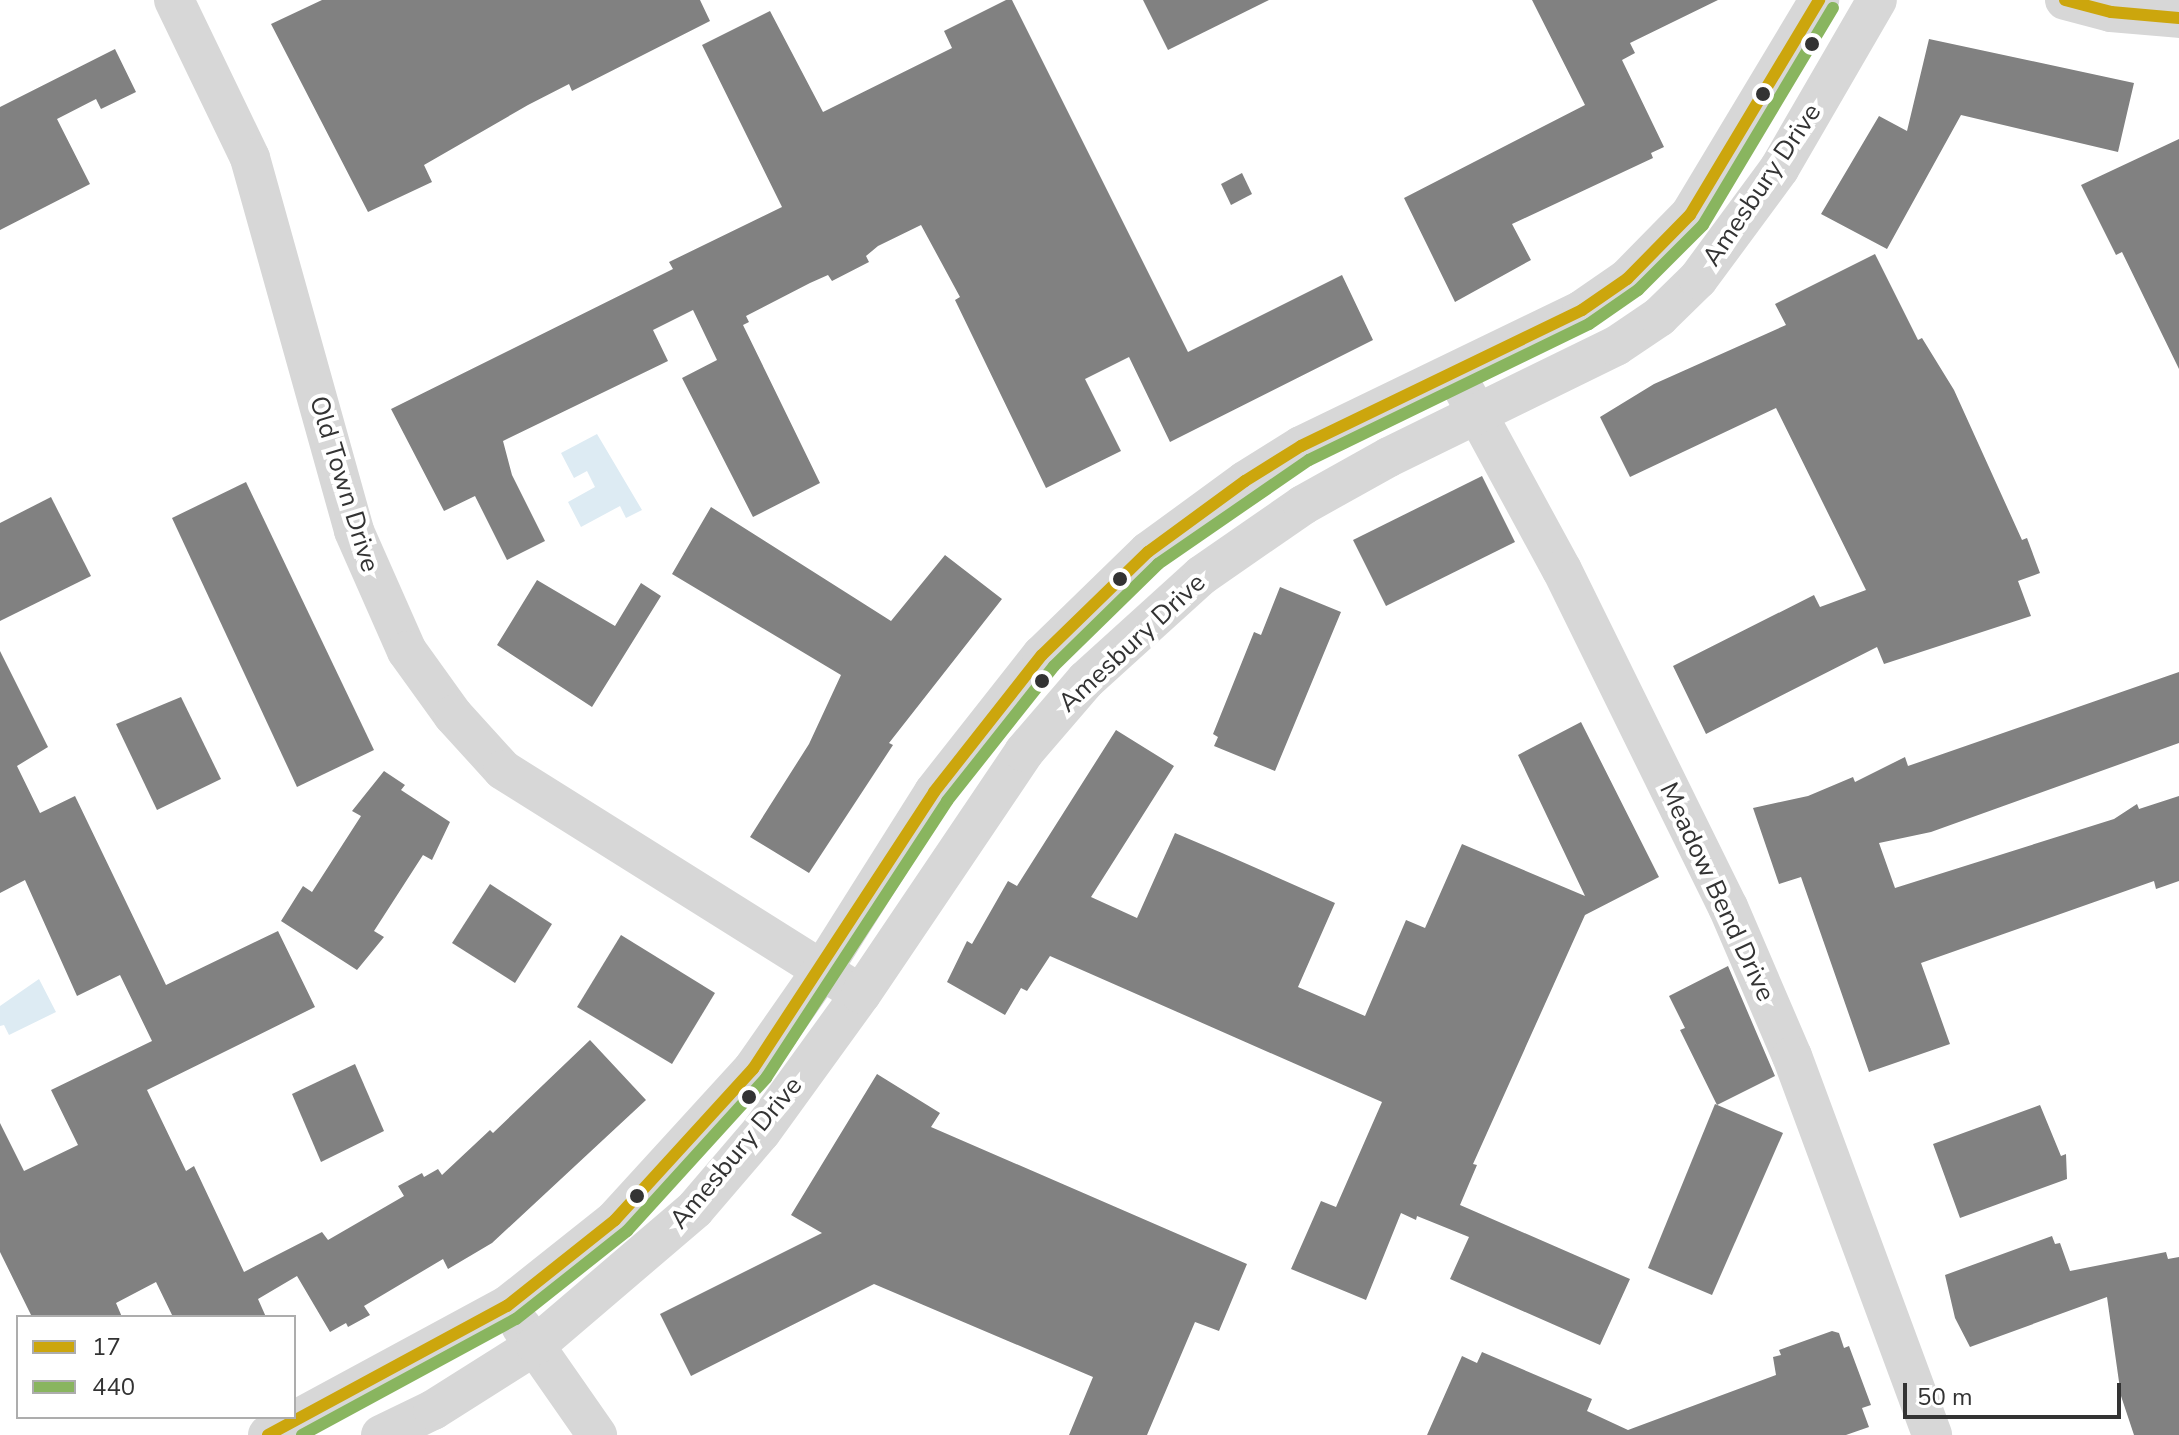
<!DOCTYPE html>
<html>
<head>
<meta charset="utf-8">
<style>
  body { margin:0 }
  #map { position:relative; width:2179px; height:1435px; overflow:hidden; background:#fff; font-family:"Nunito Sans",sans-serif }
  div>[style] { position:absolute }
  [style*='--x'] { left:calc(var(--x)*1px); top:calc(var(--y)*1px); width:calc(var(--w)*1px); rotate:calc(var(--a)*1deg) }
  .water>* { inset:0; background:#ddebf3 }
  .building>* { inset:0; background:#818181 }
  .minor>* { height:40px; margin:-20px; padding:0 20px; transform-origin:20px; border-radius:20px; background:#d7d7d7 }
  .bus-1>* { height:12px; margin:-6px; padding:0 6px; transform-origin:6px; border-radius:6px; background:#cca60d }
  .bus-2>* { height:12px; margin:-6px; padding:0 6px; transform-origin:6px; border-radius:6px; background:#89b55f }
  .dots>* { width:22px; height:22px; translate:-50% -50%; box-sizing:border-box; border:4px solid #fff; border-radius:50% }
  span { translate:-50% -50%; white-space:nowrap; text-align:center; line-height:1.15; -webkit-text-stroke:8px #fff; paint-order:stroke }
  .street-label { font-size:26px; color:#333 }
  .legend { position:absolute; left:16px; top:1315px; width:280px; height:104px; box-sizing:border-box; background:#fff; border:2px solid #adadad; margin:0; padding:10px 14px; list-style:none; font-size:24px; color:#333 }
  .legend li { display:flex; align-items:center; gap:16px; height:40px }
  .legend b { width:40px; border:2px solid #adadad }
  .scale { position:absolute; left:1903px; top:1383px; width:218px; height:36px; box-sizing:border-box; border:4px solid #333; border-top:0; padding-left:10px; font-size:24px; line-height:28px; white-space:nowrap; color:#333; -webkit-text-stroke:6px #fff; paint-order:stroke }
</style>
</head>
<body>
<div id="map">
  <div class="water">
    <i style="clip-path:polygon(597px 434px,642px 510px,626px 518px,620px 506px,581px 527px,568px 502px,595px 487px,587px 471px,574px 478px,561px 453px)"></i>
    <i style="clip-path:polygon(39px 979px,56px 1012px,9px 1035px,4px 1025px,0 1026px,0 1006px)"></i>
  </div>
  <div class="building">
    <i style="clip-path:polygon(322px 0,700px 0,710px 21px,572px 91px,569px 84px,528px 105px,424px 165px,432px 182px,368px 212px,271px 24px)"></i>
    <i style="clip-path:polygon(1006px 0,1012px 0,1188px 352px,1342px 275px,1373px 340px,1170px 442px,1129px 357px,1085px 379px,1121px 451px,1046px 488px,955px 300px,960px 297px,921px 225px,878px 246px,866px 256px,869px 262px,832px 281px,828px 275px,810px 283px,746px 316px,749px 322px,743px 325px,820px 483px,753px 517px,682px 378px,717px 360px,693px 310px,653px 330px,668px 361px,503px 441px,512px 475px,545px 541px,507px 560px,475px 496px,444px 511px,391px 409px,673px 269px,669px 262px,782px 207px,702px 45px,770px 11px,823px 112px,952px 48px,944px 31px)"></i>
    <i style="clip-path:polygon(1143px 0,1269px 0,1168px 50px)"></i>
    <i style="clip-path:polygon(1532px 0,1718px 0,1630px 43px,1635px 53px,1622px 60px,1664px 147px,1651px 153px,1653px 158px,1512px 224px,1531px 260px,1455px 302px,1404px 198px,1585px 105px)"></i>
    <i style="clip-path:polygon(1929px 39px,2134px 83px,2118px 152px,1961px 115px,1887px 249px,1821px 214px,1879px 116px,1907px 131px)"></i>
    <i style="clip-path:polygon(115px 49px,136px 92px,101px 109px,96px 99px,57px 119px,90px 184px,0 230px,0 107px)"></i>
    <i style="clip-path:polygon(2179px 139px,2179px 369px,2122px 252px,2116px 255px,2081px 185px)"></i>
    <i style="clip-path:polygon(1242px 173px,1252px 194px,1231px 205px,1221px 184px)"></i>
    <i style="clip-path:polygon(1875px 254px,1918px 340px,1922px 338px,1954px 390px,2022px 540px,2027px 538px,2040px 573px,2018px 581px,2031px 616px,1884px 664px,1877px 647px,1706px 734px,1673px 666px,1814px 595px,1820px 607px,1866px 590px,1776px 408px,1630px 477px,1600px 417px,1654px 384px,1786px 325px,1775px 304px)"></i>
    <i style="clip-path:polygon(1482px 476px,1515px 542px,1386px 606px,1353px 540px)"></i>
    <i style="clip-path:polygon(246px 482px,374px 750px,297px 787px,172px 518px)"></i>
    <i style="clip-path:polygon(51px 497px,91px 576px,0 621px,0 523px)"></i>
    <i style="clip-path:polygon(711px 507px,891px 621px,945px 555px,1002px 599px,889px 743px,893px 745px,809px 873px,750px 837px,809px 744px,841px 675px,672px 574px)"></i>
    <i style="clip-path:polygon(537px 580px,615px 626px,641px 583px,661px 596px,592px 707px,497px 645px)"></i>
    <i style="clip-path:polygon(1280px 587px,1341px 612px,1275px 771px,1214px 746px,1218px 737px,1213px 734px,1254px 632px,1261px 635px)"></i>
    <i style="clip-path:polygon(0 651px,48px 747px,17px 766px,40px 813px,75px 796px,166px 985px,278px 931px,315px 1007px,147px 1090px,186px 1171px,194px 1166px,244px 1272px,322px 1232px,328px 1240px,404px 1196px,398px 1186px,422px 1173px,424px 1177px,438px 1169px,442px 1175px,490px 1130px,493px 1133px,590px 1040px,646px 1100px,492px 1243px,448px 1269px,443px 1259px,364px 1306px,370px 1315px,348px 1327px,346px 1323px,330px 1332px,297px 1276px,258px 1299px,266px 1317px,173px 1317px,156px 1282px,116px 1303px,122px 1317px,32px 1317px,0 1252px,0 1123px,24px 1171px,78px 1145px,51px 1090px,152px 1041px,120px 975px,77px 996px,25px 880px,0 893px)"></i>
    <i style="clip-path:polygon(2179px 672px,2179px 743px,1931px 832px,1879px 843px,1895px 888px,2114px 819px,2137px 804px,2139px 809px,2179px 796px,2179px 881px,2156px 889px,2154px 881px,1921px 963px,1950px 1044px,1869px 1072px,1801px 877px,1779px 884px,1753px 808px,1808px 796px,1853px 777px,1855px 782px,1905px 757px,1908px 766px)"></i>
    <i style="clip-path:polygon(181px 697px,221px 779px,157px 810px,116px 724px)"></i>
    <i style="clip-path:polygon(1581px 722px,1659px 877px,1585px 915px,1473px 1164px,1477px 1165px,1460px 1205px,1630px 1279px,1600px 1345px,1450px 1279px,1469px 1237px,1417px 1216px,1416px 1220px,1401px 1213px,1366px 1300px,1291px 1269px,1321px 1201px,1336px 1207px,1382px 1102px,1050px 956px,1027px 991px,1021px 988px,1005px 1015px,947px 982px,967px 941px,972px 944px,1008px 881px,1017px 886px,1116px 730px,1174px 766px,1091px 897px,1137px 918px,1175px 833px,1222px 853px,1335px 903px,1298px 987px,1365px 1016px,1406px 920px,1425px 928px,1462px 844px,1585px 896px,1518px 755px)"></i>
    <i style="clip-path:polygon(384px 771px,405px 785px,401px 790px,450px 822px,432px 860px,423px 855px,374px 931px,384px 937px,357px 970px,281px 921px,303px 886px,312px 892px,361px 816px,352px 811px)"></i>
    <i style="clip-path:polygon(490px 884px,552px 924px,515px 983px,452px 943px)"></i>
    <i style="clip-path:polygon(621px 935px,715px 993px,672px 1064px,577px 1007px)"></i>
    <i style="clip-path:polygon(1728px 966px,1775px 1076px,1717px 1105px,1680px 1030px,1685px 1028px,1669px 996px)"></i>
    <i style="clip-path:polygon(355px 1064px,384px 1131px,321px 1162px,292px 1094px)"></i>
    <i style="clip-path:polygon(877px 1074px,940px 1113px,931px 1127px,1247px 1264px,1219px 1331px,1195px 1322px,1147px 1435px,1069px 1435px,1093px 1377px,874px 1284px,691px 1376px,660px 1314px,822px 1233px,791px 1215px)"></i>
    <i style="clip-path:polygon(1715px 1104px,1783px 1133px,1712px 1295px,1648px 1268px)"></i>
    <i style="clip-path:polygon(2040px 1105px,2061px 1156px,2066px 1154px,2067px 1179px,1960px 1218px,1933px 1144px)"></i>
    <i style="clip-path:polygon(2052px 1236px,2055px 1244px,2060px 1243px,2070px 1271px,2166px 1252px,2168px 1259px,2179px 1257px,2179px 1435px,2134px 1435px,2121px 1396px,2107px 1297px,1970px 1347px,1955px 1318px,1945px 1275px)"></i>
    <i style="clip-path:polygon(1832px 1331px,1839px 1333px,1844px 1348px,1849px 1346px,1871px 1405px,1862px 1408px,1869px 1427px,1846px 1435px,1427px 1435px,1462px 1356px,1477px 1363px,1482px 1352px,1592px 1399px,1587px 1411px,1628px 1430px,1776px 1375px,1773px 1357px,1781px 1355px,1779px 1350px)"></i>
  </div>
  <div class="minor">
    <i style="--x:174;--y:0;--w:175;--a:64.3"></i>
    <i style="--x:250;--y:158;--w:387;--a:74.4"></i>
    <i style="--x:354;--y:531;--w:131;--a:66.2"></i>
    <i style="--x:407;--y:651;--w:79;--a:54.3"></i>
    <i style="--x:453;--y:715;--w:74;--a:47.7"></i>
    <i style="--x:503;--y:770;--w:403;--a:32.1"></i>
    <i style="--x:2065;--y:0;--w:48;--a:14.6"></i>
    <i style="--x:2111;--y:12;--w:68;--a:5"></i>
    <i style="--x:1463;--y:388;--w:207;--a:61.5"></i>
    <i style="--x:1562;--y:570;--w:376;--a:63.8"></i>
    <i style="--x:1728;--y:907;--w:162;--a:66.8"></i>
    <i style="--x:1792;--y:1056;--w:404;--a:69.7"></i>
    <i style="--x:521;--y:1326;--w:133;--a:55.1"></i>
    <i style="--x:268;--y:1435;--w:272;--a:-28.4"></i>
    <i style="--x:507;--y:1306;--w:138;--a:-38.5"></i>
    <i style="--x:615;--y:1220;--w:205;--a:-47.6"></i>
    <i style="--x:753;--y:1069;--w:121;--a:-55.1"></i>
    <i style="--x:822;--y:970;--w:210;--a:-57.8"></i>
    <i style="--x:934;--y:792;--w:174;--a:-51.8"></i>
    <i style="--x:1042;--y:655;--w:148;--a:-44.2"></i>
    <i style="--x:1148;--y:552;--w:120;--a:-36.2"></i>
    <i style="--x:1245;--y:481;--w:66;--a:-32"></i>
    <i style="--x:1301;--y:446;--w:312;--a:-25.8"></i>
    <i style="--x:1582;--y:310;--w:55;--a:-34.6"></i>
    <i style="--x:1627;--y:279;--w:90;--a:-45.5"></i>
    <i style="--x:1690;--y:215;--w:251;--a:-59"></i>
    <i style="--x:381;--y:1435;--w:58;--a:-25.7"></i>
    <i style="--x:433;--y:1410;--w:122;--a:-32.3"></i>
    <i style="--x:536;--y:1345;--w:209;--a:-40.5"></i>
    <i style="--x:695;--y:1209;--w:101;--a:-49.4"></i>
    <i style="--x:761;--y:1132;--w:170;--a:-54.1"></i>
    <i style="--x:861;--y:994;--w:292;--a:-56"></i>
    <i style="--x:1024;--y:752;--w:95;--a:-49.3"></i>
    <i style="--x:1086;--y:680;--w:156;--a:-42.2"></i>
    <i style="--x:1202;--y:575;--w:123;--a:-34.7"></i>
    <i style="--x:1303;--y:505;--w:98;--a:-29.2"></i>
    <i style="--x:1389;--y:457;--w:253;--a:-26.1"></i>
    <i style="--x:1616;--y:346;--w:52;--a:-34"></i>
    <i style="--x:1659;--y:317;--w:54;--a:-44.3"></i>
    <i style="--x:1698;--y:279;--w:137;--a:-53.6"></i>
    <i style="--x:1779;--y:169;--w:195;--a:-59.9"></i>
  </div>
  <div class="bus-1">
    <i style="--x:2065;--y:0;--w:48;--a:14.6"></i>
    <i style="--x:2111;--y:12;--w:68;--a:5"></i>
    <i style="--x:268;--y:1435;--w:272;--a:-28.4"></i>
    <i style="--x:507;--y:1306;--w:138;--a:-38.5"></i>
    <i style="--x:615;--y:1220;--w:205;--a:-47.6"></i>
    <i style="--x:753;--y:1069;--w:331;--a:-56.8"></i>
    <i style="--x:934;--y:792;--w:174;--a:-51.8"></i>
    <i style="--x:1042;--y:655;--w:148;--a:-44.2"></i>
    <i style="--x:1148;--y:552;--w:120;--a:-36.2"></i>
    <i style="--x:1245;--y:481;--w:66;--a:-32"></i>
    <i style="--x:1301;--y:446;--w:312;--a:-25.8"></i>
    <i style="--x:1582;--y:310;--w:55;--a:-34.6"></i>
    <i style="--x:1627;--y:279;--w:90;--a:-45.5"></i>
    <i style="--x:1690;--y:215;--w:251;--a:-59"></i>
  </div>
  <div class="bus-2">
    <i style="--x:302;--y:1435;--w:243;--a:-28.5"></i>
    <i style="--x:516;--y:1319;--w:142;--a:-38.4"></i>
    <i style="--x:627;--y:1231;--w:207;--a:-47.7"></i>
    <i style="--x:766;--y:1078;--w:331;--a:-56.8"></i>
    <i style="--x:947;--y:801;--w:172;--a:-51.6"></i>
    <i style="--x:1054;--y:666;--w:146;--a:-44.4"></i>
    <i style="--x:1158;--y:564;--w:183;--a:-34.6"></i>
    <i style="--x:1309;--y:460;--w:311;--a:-25.9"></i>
    <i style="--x:1589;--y:324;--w:60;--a:-34.8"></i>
    <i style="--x:1638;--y:290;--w:92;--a:-45"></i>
    <i style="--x:1703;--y:225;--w:253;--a:-59.1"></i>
  </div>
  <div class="dots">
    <i style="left:1812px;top:44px;background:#333"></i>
    <i style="left:1763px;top:94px;background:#333"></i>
    <i style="left:1120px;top:579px;background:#333"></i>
    <i style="left:1042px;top:681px;background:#333"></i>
    <i style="left:749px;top:1097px;background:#333"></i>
    <i style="left:637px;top:1196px;background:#333"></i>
  </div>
  <div class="street-label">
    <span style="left:1762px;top:185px;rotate:-56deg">Amesbury Drive</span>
    <span style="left:344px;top:484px;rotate:73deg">Old Town Drive</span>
    <span style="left:1132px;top:643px;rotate:-43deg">Amesbury Drive</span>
    <span style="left:1717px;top:892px;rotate:65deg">Meadow Bend Drive</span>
    <span style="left:736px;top:1153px;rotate:-50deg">Amesbury Drive</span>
  </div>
  <ul class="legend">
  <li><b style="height:10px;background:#cca60d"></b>17</li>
  <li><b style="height:10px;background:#89b55f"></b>440</li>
  </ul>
  <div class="scale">50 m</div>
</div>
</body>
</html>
